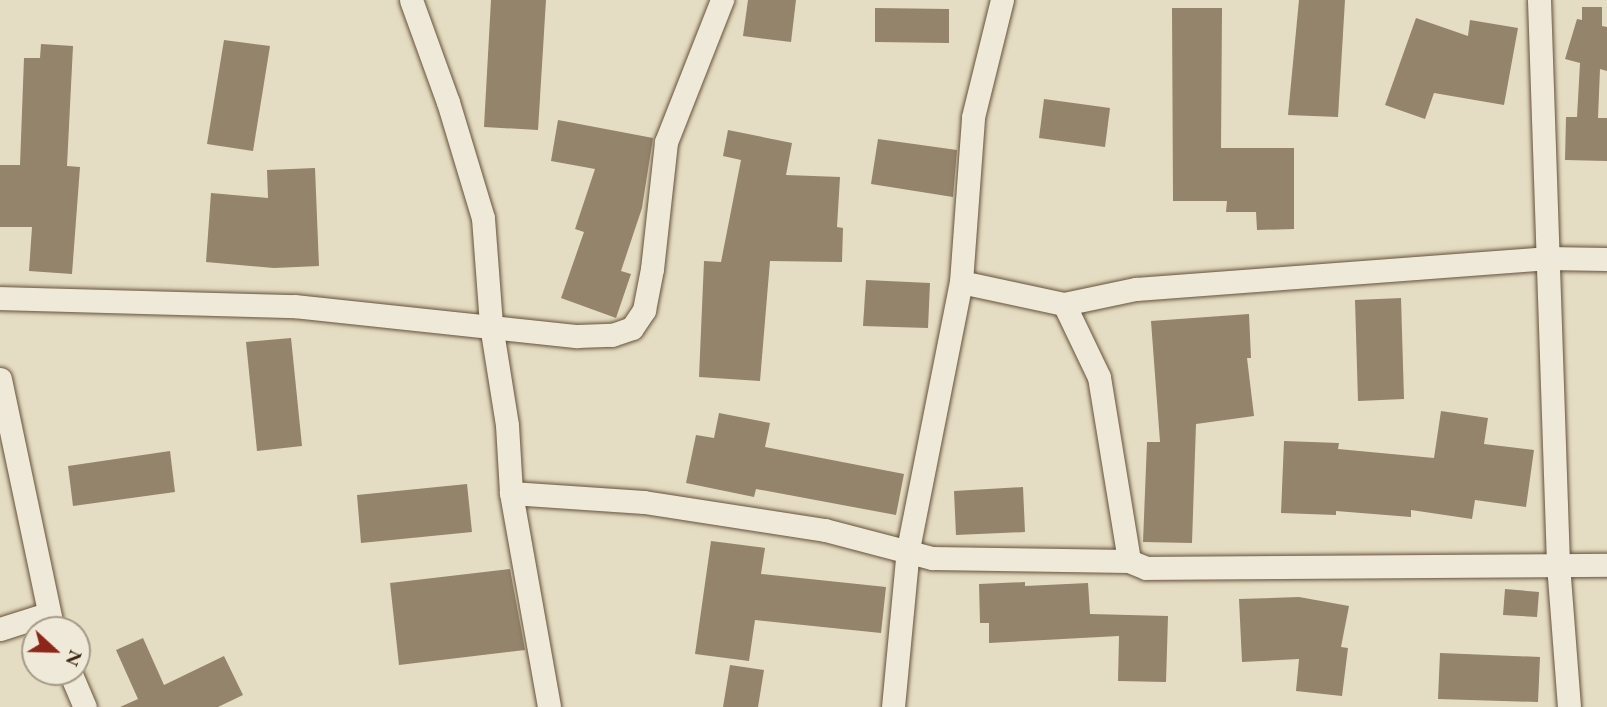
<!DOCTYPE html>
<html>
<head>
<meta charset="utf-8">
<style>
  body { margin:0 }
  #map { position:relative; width:1607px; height:707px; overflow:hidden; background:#e5ddc3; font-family:"EB Garamond",serif }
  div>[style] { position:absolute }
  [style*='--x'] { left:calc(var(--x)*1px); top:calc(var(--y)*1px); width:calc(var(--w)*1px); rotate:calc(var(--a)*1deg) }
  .building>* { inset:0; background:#93846b }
  .roads { filter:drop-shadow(0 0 2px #655239) drop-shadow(0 0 2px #655239) }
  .street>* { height:23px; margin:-11.5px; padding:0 11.5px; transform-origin:11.5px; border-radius:11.5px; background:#eee9d8 }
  span { translate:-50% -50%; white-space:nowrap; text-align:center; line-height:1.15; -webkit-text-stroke:6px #eee9d8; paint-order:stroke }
  .north { position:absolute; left:21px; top:616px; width:70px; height:70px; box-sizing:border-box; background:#eee9d8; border:2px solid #a69a86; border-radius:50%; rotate:112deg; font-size:19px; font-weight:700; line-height:28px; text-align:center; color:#3a240b }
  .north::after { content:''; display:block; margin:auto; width:24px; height:32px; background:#8f2418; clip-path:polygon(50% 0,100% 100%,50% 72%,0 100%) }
</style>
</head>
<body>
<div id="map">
  <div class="building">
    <i style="clip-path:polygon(491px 0,546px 0,538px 130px,484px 127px)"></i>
    <i style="clip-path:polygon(748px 0,796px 0,791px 42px,743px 36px)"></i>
    <i style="clip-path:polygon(1299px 0,1345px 0,1338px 117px,1288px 115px)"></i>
    <i style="clip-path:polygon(1582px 7px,1602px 7px,1602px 26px,1607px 27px,1607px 71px,1600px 69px,1598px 118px,1607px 118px,1607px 161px,1565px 160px,1566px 117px,1577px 117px,1580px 63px,1565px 59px,1577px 19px,1582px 20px)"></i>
    <i style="clip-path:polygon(875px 8px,949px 9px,949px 43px,875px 42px)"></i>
    <i style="clip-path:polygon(1172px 8px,1222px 8px,1221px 148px,1294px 148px,1294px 229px,1257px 230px,1256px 212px,1226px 212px,1227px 201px,1173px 201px)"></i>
    <i style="clip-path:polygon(1416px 18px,1468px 36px,1470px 20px,1518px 28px,1504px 105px,1434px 93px,1425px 119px,1385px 105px)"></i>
    <i style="clip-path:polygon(224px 40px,270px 46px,253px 151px,207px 144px)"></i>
    <i style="clip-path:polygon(41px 44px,73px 46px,67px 166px,80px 167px,72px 274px,29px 271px,32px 227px,0 227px,0 165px,20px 165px,24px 58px,40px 58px)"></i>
    <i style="clip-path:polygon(1044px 99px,1110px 108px,1105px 147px,1039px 138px)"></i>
    <i style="clip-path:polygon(558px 120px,653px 138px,642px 208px,621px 271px,631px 274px,616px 318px,561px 298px,584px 232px,575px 229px,595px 169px,551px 161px)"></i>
    <i style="clip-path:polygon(728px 130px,792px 143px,786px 175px,840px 177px,837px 227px,843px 228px,842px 262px,770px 261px,760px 381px,699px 377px,704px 261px,721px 262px,741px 160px,723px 156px)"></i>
    <i style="clip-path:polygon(878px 139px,957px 150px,953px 197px,871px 184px)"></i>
    <i style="clip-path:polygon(315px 168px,319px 266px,274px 268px,206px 262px,211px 193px,268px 198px,267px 170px)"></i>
    <i style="clip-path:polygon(866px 280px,930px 283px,928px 328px,863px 326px)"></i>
    <i style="clip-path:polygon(1401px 298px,1404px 399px,1358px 401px,1355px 300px)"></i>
    <i style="clip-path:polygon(1249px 314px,1251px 358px,1247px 358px,1254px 416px,1196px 424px,1192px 543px,1143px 542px,1147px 442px,1160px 442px,1151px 321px)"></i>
    <i style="clip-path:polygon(291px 338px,302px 446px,257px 451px,246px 342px)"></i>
    <i style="clip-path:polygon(1441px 411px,1488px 418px,1484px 444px,1534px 450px,1526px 507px,1475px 500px,1472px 519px,1411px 510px,1411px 517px,1336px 511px,1336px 515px,1281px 513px,1284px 441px,1339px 443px,1338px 449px,1434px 458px)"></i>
    <i style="clip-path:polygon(719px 413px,770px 423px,765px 447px,904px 474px,896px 515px,756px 489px,754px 497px,686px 483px,696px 435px,714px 438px)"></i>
    <i style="clip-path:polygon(170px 451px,175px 492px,73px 506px,68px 466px)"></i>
    <i style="clip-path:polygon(467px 484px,472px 532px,361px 543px,357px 495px)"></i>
    <i style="clip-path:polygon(1023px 487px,1025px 532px,956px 535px,954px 491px)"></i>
    <i style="clip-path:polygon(711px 541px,765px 548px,761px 574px,886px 587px,881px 633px,755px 620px,749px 661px,695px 654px)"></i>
    <i style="clip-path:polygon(510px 569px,525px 650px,399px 665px,390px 583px)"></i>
    <i style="clip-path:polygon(1025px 582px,1025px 586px,1088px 583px,1090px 614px,1168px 616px,1166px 682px,1118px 681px,1119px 636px,989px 643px,989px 623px,980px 623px,979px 584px)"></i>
    <i style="clip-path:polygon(1505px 589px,1539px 592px,1537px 617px,1503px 615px)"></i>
    <i style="clip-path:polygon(1299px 597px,1349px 606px,1341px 647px,1348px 648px,1342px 696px,1296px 691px,1299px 659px,1242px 662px,1239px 599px)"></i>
    <i style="clip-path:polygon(143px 638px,164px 685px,224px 656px,243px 695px,218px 707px,120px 707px,138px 699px,116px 650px)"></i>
    <i style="clip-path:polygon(1440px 653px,1540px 657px,1538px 702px,1438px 699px)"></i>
    <i style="clip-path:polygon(730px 665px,764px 670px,758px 707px,723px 707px)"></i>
  </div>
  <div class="roads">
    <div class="street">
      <i style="--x:411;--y:0;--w:109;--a:70.1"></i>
      <i style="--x:448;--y:102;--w:121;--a:73.2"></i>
      <i style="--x:483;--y:218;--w:107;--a:85.7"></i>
      <i style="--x:491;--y:325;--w:101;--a:80.9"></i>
      <i style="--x:507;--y:425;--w:68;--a:86.6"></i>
      <i style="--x:511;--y:493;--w:217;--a:79.9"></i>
      <i style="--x:1539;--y:0;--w:564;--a:88.07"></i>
      <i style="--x:1558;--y:564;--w:143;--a:85.6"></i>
      <i style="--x:961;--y:282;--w:105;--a:12.1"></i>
      <i style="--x:1064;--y:304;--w:81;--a:64.4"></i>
      <i style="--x:1099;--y:377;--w:186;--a:80.7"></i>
      <i style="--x:1129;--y:561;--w:18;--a:22"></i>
      <i style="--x:1146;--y:568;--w:461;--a:-0.4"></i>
      <i style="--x:0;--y:298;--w:294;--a:1.6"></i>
      <i style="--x:294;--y:306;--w:285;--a:6.1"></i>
      <i style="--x:577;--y:336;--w:35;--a:-2"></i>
      <i style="--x:612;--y:335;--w:21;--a:-19"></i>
      <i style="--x:632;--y:328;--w:22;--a:-56"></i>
      <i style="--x:644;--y:310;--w:42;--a:-79"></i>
      <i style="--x:652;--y:269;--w:128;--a:-83.7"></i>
      <i style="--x:666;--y:142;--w:153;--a:-68.5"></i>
      <i style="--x:1064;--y:304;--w:74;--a:-11.8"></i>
      <i style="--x:1136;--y:289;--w:411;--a:-4.3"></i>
      <i style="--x:1546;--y:258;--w:61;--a:0.9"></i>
      <i style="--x:0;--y:379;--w:257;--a:78.1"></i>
      <i style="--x:511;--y:493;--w:133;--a:3.9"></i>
      <i style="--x:644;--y:502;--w:183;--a:8.8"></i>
      <i style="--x:825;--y:530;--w:111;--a:14.7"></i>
      <i style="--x:932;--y:558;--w:197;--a:0.9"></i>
      <i style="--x:0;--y:629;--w:49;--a:-17.7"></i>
      <i style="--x:70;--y:672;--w:38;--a:67"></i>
      <i style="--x:893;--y:707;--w:159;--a:-84.6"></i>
      <i style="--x:908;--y:549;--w:272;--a:-78.8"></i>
      <i style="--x:961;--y:282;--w:165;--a:-85.8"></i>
      <i style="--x:973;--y:117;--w:121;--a:-76.1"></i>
    </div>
  </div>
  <div class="north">N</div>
</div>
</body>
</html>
